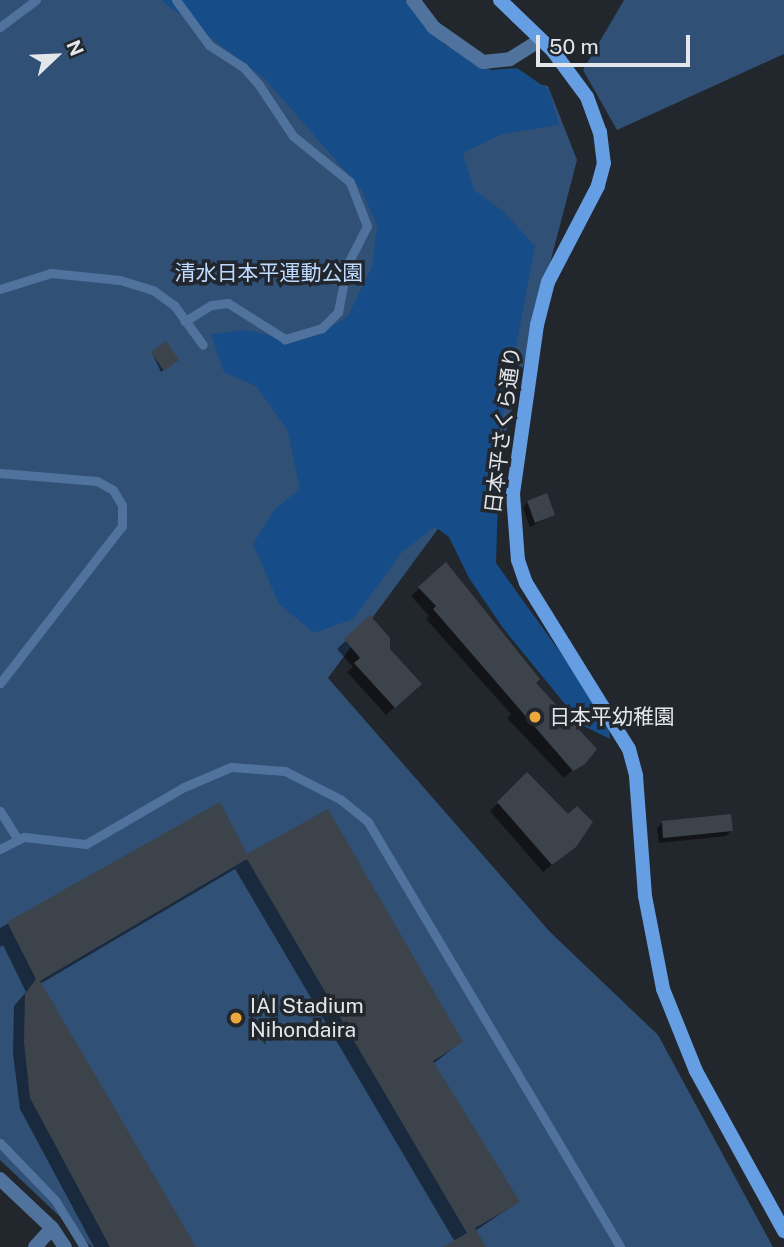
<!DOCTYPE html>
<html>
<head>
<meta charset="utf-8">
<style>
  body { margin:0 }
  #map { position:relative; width:784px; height:1247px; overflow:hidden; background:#22272e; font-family:"Public Sans","Noto Sans JP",sans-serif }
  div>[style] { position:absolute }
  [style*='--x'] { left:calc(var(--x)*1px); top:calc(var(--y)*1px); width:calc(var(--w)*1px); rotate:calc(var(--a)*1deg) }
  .green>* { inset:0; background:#305076 }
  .forest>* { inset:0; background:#164d89 }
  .shadow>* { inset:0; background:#0007 }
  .building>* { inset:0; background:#3d434b }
  .lane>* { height:9px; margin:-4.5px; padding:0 4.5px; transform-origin:4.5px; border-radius:4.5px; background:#50739e }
  .street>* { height:14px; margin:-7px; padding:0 7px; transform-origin:7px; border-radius:7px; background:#50739e }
  .secondary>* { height:14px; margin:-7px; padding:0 7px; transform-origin:7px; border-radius:7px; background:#659ee3 }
  .dots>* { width:19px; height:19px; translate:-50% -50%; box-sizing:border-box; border:4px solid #22272e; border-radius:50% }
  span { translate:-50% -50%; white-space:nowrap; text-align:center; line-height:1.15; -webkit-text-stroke:7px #22272e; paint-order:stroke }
  .park-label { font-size:21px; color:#bedafe }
  .street-label { font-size:21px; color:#e3e7eb }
  .poi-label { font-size:21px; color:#e3e7eb }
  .left { translate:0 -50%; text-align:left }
  .north { position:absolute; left:21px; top:21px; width:70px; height:70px; -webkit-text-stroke:5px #22272e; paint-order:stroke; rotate:67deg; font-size:19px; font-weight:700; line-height:28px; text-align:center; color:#e3e7eb }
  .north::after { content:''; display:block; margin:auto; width:24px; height:32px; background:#e3e7eb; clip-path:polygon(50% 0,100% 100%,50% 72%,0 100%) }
  .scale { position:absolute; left:536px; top:35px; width:154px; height:32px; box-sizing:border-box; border:4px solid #e3e7eb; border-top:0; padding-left:9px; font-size:21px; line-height:24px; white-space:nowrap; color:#e3e7eb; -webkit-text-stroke:5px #22272e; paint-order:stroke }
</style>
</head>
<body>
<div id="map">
  <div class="green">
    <i style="clip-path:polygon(0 0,397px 0,440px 58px,496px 77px,548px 86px,577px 160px,489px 497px,443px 522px,328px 678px,550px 932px,658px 1035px,773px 1247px,92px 1247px,0 1160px)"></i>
    <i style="clip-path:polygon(624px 0,784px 0,784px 54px,617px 130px,583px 70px)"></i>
  </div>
  <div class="forest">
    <i style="clip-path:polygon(161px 0,405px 0,444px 44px,491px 70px,517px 68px,549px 90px,559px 125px,502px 134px,463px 153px,474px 190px,504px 212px,535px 246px,500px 432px,496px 563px,609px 720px,610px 739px,582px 725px,503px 628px,469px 578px,449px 537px,435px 527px,402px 552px,353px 619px,314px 633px,279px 604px,253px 544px,275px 509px,300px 489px,287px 429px,256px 386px,224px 372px,211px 334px,246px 330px,281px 338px,320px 334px,348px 316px,372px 267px,377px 226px,362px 190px,265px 79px)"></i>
  </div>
  <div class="shadow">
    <i style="clip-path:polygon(152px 353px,175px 362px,161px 372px)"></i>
    <i style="clip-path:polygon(528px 502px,553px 515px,530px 527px,523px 508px)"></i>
    <i style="clip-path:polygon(446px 564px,534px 683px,595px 749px,564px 778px,507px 718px,511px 714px,426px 619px,429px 616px,411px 596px)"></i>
    <i style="clip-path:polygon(370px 618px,411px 692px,386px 715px,347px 672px,353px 667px,337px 649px)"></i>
    <i style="clip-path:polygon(527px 775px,575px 846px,543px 872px,490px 811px)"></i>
    <i style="clip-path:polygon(219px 805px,246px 857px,461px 1042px,433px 1064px,518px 1202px,475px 1231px,484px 1247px,446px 1247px,455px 1242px,235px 869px,40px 984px,194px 1247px,94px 1247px,20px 1109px,13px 1054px,14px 1006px,26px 992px,3px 945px,0 947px,0 928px)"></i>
    <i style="clip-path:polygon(662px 823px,731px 831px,726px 836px,659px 843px,657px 828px)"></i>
  </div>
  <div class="building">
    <i style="clip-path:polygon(166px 341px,179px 360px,164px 371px,151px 352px)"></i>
    <i style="clip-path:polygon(547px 493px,555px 515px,535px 523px,527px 501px)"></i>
    <i style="clip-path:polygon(446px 562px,540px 679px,536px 683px,597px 749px,585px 764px,573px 771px,433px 609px,436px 606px,418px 587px)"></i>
    <i style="clip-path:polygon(370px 615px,390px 638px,390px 649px,422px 684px,395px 708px,354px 663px,360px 658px,344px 639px)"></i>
    <i style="clip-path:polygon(527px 772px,568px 814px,577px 806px,593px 822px,576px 847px,552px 865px,497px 802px)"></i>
    <i style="clip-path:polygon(220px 802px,247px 854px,328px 809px,463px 1042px,433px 1061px,520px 1202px,475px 1228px,486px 1247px,443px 1247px,467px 1233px,247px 859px,40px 981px,196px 1247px,110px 1247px,30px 1098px,24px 1042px,25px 994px,36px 979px,7px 922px)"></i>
    <i style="clip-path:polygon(731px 814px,733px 831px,663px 838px,662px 821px)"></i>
  </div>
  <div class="lane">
    <i style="--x:176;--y:0;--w:56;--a:53.7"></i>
    <i style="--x:209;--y:45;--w:40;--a:32.9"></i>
    <i style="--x:243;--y:67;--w:24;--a:48"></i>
    <i style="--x:259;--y:85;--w:61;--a:56.3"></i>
    <i style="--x:293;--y:136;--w:73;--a:38.9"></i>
    <i style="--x:350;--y:182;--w:47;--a:68.9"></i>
    <i style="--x:367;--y:226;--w:44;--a:117.1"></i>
    <i style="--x:347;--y:265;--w:48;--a:100.8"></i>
    <i style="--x:338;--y:312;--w:23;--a:135"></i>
    <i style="--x:322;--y:328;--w:39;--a:163"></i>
    <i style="--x:285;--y:339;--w:67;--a:-147.7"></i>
    <i style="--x:228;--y:303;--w:17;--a:173"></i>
    <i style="--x:211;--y:305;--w:31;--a:148"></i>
    <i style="--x:0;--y:27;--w:45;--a:-36.9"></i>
    <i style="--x:0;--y:289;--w:53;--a:-17.4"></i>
    <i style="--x:51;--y:273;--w:69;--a:5.8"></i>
    <i style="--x:120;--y:280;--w:34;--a:17"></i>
    <i style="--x:153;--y:290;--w:26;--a:36"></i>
    <i style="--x:174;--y:305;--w:49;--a:54.1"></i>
    <i style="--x:0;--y:473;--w:97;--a:4.7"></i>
    <i style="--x:97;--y:481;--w:18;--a:29"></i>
    <i style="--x:113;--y:490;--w:17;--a:59"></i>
    <i style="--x:122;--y:505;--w:21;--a:90"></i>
    <i style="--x:122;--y:526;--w:199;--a:127.8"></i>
    <i style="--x:0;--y:811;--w:34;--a:58"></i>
    <i style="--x:0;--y:849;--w:27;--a:-27"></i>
    <i style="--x:24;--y:837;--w:62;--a:6.4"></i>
    <i style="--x:86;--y:844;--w:113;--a:-30.2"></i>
    <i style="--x:184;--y:787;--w:51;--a:-23.1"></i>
    <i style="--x:231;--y:767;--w:54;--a:4.2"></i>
    <i style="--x:285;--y:771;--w:62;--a:27"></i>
    <i style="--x:340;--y:799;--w:36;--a:39"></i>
    <i style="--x:368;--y:822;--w:494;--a:59.3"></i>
    <i style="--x:0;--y:1143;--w:79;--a:46"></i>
    <i style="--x:55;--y:1200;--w:55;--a:58.3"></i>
  </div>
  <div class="street">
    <i style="--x:413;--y:0;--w:34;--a:53"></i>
    <i style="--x:433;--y:27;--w:61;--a:35"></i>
    <i style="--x:483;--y:62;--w:27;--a:-6"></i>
    <i style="--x:510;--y:59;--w:36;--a:-32"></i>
    <i style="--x:0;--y:1179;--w:71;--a:43.3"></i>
    <i style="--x:52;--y:1228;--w:23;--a:56"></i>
    <i style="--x:35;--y:1247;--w:25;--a:-48"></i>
  </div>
  <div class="secondary">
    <i style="--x:500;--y:0;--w:74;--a:43.9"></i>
    <i style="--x:553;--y:51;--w:57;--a:53.5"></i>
    <i style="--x:587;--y:97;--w:37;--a:70"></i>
    <i style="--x:600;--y:132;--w:31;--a:83"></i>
    <i style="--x:604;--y:163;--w:24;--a:105"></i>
    <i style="--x:598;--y:186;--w:108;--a:117.5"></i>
    <i style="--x:548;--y:282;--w:44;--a:104.3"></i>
    <i style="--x:537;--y:325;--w:171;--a:98.1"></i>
    <i style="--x:513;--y:494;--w:66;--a:85.7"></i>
    <i style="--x:518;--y:560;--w:24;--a:71"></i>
    <i style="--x:526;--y:583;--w:195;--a:58.2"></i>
    <i style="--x:629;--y:749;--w:28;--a:75"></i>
    <i style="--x:636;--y:776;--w:120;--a:85.7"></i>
    <i style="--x:645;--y:896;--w:95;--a:79"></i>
    <i style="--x:663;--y:989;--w:88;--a:68.1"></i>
    <i style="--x:696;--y:1071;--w:183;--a:61.2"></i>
  </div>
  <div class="dots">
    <i style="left:535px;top:717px;background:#eda83c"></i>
    <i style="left:236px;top:1018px;background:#eda83c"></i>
  </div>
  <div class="park-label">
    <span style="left:269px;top:273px">清水日本平運動公園</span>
  </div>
  <div class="street-label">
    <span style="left:503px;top:430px;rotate:-83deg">日本平さくら通り</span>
  </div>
  <div class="poi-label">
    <span class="left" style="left:549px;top:717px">日本平幼稚園</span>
    <span class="left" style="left:250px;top:1018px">IAI Stadium<br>Nihondaira</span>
  </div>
  <div class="north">N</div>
  <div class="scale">50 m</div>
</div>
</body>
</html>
